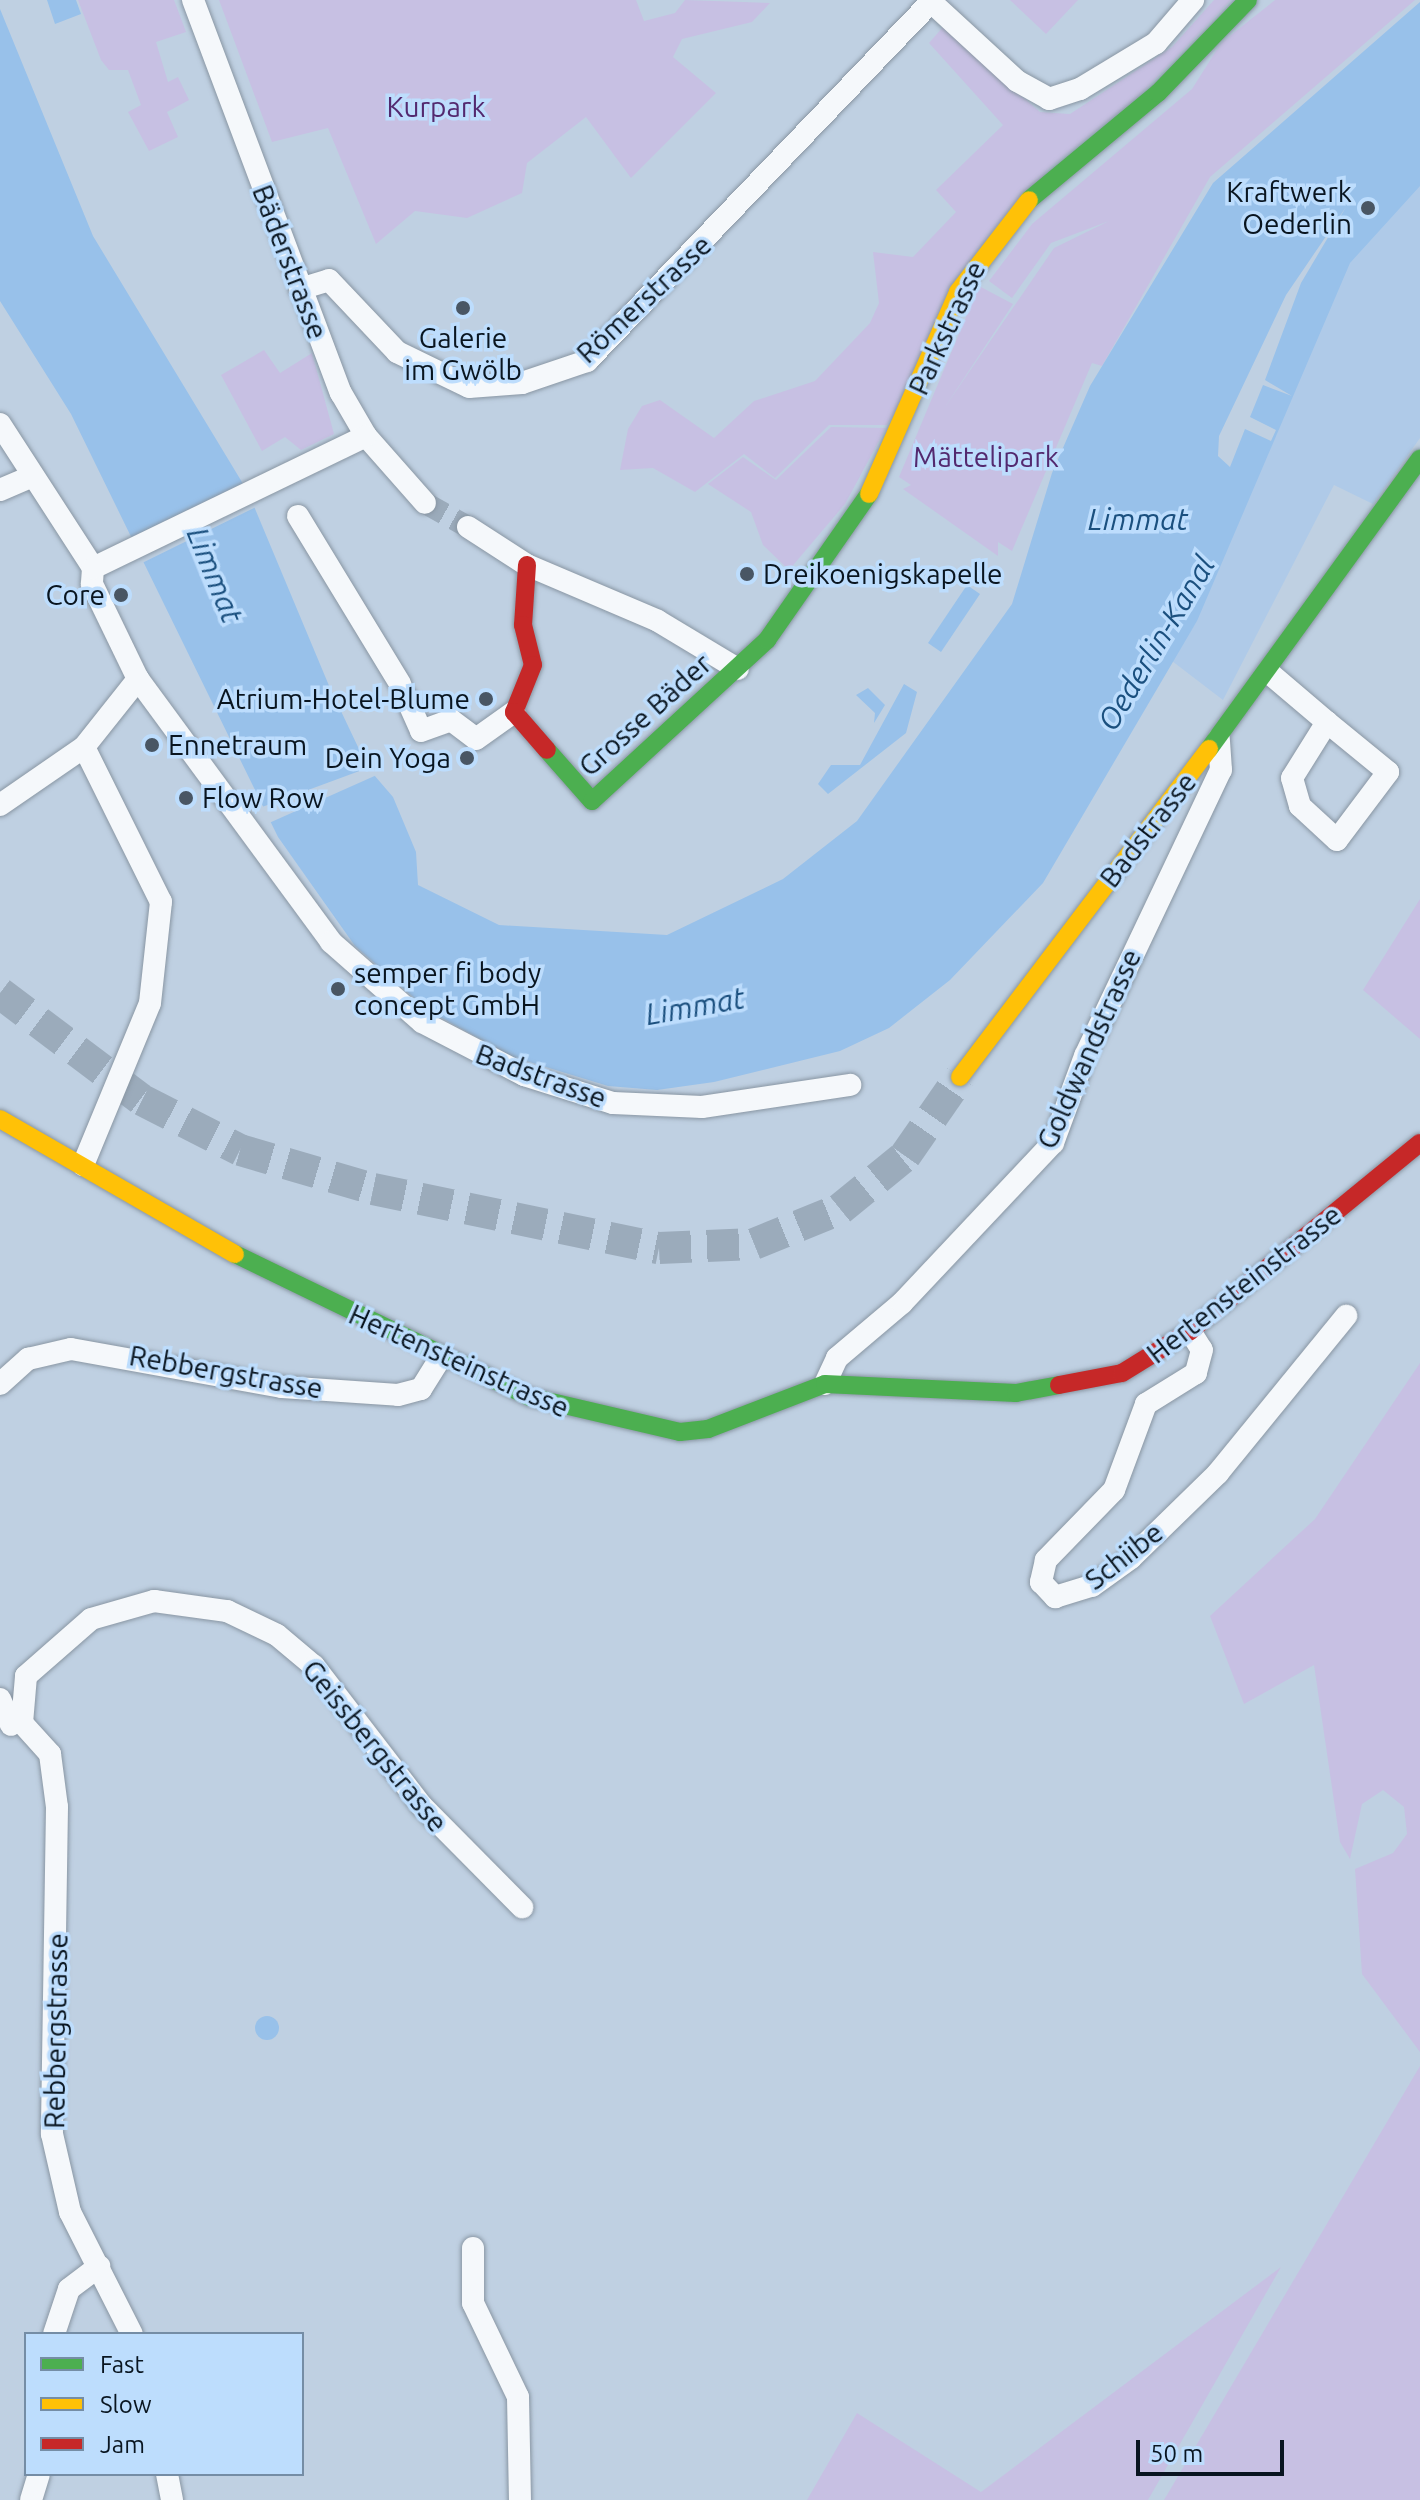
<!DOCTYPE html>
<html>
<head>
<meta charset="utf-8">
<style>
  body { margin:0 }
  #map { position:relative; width:1420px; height:2500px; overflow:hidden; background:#bfd0e2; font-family:Ubuntu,sans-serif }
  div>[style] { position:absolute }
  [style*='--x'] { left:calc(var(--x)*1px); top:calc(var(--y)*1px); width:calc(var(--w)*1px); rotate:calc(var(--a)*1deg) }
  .built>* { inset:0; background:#afcae8 }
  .green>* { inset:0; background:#c7c0e3 }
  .water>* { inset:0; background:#98c1ea }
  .round { border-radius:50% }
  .pier>* { inset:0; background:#bfd0e2 }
  .street-tunnel>* { height:22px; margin-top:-11px; transform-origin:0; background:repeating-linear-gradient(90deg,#9babbb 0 22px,transparent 0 33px) }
  .secondary-tunnel>* { height:32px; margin-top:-16px; transform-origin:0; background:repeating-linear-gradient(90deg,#9babbb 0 32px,transparent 0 48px) }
  .roads { filter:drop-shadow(0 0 2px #8996a3) drop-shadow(0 0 2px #8996a3) }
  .street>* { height:22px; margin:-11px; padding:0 11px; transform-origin:11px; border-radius:11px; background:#f5f8fb }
  .fast>* { height:18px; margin:-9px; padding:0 9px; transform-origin:9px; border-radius:9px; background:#4caf50 }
  .slow>* { height:18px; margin:-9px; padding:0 9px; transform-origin:9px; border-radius:9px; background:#ffc107 }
  .jam>* { height:18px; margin:-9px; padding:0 9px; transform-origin:9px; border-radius:9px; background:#c62828 }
  .dots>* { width:22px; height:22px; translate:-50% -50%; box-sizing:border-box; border:4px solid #bdddfd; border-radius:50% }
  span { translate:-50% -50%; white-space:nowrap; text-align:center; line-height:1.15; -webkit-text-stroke:7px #bdddfd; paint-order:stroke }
  .park-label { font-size:28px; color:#53296f }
  .poi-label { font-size:28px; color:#091520 }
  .right { translate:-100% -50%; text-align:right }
  .left { translate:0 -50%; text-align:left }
  .street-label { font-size:28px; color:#091520 }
  .water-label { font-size:30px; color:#1b507f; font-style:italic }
  .legend { position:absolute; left:24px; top:2332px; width:280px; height:144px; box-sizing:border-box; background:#bdddfd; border:2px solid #758da5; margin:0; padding:10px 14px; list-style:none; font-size:24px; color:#091520 }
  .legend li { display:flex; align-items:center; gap:16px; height:40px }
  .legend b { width:40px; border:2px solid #758da5 }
  .scale { position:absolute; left:1136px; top:2440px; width:148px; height:36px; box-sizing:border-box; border:4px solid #091520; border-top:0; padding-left:10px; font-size:24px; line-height:28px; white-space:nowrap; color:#091520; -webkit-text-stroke:6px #bdddfd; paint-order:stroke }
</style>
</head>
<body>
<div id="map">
  <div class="built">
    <i style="clip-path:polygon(1420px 171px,1420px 438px,1373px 504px,1334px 485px,1223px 700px,1172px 661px,1197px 621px,1203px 452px)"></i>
  </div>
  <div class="green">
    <i style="clip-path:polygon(78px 0,174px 0,186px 32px,156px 42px,168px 82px,178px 77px,189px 100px,167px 112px,178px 137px,149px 151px,128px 112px,141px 105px,128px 70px,109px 70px,101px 60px)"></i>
    <i style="clip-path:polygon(219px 0,636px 0,644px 21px,675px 13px,685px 0,770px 3px,752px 22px,682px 39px,673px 57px,716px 93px,631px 178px,586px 117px,527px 163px,522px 193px,467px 218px,415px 211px,376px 244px,328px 128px,272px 142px)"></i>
    <i style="clip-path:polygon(1010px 0,1078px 0,1046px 34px)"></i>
    <i style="clip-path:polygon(1214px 0,1231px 0,1137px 98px,1047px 170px,887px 425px,829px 425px,775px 478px,744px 454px,695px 492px,653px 468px,620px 470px,628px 429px,642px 406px,660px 400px,714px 438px,754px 401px,815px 381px,870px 323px,879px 303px,873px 252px,913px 257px,956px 212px,936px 190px,1003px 125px,929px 43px,943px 27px,1040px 112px,1070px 114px,1172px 47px)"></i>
    <i style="clip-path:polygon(1275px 0,1415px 0,1210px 177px,1102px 366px,1092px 363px,1012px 551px,998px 542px,998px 556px,903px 489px,911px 485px,899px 477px,979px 286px,1013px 304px,943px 410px,1054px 248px,1109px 221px,1051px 243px,1012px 298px,989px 281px,1032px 224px,1192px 89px,1221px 43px)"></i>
    <i style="clip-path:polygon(264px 350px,280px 373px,312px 353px,334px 434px,301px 450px,285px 437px,262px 451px,221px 375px)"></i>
    <i style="clip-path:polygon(831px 427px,886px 428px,845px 504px,789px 570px,763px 545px,751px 512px,708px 484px,743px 457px,776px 480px)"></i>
    <i style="clip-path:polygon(1420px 899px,1420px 1039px,1363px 990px)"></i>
    <i style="clip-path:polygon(1420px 1363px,1420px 2052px,1362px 1974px,1355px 1869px,1393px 1853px,1407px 1834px,1404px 1807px,1383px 1790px,1362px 1804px,1350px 1859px,1340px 1842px,1314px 1665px,1244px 1704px,1210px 1616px,1315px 1519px)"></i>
    <i style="clip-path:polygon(1420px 2066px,1420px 2500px,1164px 2500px)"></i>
    <i style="clip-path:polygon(1281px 2267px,1148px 2500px,807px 2500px,857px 2413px,981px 2492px)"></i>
  </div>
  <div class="water">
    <i style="clip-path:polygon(47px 0,76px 0,81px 14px,55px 24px)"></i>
    <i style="clip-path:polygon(1420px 2px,1420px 186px,1350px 263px,1197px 621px,1043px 883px,950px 980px,889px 1028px,840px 1051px,714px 1082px,657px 1090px,608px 1086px,513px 1057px,429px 1011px,355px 946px,278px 837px,71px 414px,0 301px,0 9px,93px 236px,248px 492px,330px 688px,368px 768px,393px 797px,416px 852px,418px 885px,499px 925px,667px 935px,783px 879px,857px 821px,1012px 604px,1052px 473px,1090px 386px,1213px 183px)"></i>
    <i style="clip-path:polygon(967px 585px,980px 594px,941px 652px,928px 643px)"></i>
    <i style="clip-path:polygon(904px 684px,917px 692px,906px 733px,828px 794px,818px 784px,831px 765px,860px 765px)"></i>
    <i style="clip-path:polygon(868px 688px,885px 705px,874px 723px,875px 713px,856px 695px)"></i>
    <i class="round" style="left:255px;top:2016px;width:24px;height:24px"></i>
  </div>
  <div class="pier">
    <i style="clip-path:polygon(1346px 207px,1301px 283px,1265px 380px,1292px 396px,1263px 385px,1250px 417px,1276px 430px,1271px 441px,1245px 429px,1230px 467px,1218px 456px,1219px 436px,1286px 295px)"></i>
    <i style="clip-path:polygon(247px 482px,258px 506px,140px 564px,128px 539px)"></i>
    <i style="clip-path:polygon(373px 766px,379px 774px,269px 823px,262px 807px)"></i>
  </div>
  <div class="street-tunnel">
    <i style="--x:425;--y:503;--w:49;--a:29.2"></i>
  </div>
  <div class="secondary-tunnel">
    <i style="--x:0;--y:993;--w:178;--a:37"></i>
    <i style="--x:142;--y:1100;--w:110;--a:27"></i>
    <i style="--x:240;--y:1150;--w:139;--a:16.3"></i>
    <i style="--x:373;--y:1189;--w:292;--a:11.7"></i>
    <i style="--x:659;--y:1248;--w:95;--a:-2.4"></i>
    <i style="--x:754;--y:1244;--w:93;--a:-22.1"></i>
    <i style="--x:840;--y:1209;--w:84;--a:-39.2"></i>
    <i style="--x:905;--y:1156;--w:96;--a:-55.2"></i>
  </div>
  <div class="roads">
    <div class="street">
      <i style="--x:193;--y:0;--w:420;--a:69.4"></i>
      <i style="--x:341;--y:393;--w:50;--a:59.8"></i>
      <i style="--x:366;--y:436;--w:89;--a:48.6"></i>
      <i style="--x:929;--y:0;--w:120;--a:42.6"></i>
      <i style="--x:1017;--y:81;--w:37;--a:29"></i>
      <i style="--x:1049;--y:99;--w:33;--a:-18"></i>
      <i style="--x:1080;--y:89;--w:89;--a:-31.2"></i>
      <i style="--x:1156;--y:43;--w:57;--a:-49.3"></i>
      <i style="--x:300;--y:289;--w:30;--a:-17"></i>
      <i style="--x:329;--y:280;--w:99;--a:46.6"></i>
      <i style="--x:397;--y:352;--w:80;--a:25.9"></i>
      <i style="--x:469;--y:387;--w:53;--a:-4.3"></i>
      <i style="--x:522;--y:383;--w:69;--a:-18.7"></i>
      <i style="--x:587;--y:361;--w:500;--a:-46.22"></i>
      <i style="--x:0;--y:424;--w:171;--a:57.1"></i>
      <i style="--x:0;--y:490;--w:34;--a:-23"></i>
      <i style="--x:298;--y:516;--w:197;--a:58.7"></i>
      <i style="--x:468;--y:527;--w:70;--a:32.8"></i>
      <i style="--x:527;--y:565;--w:142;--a:23.1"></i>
      <i style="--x:658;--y:621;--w:93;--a:31"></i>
      <i style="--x:93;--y:568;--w:16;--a:94"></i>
      <i style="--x:92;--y:584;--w:106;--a:64.2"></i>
      <i style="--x:138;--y:679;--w:326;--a:53.7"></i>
      <i style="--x:331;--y:942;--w:121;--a:41.3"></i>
      <i style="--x:422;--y:1022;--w:115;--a:27.5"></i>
      <i style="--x:524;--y:1075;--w:93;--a:17.5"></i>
      <i style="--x:613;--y:1103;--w:89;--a:2.6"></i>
      <i style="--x:702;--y:1107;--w:150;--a:-8.5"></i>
      <i style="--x:93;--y:568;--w:303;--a:-25.8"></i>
      <i style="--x:1268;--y:672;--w:77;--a:40.3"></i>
      <i style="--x:1327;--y:722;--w:66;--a:122"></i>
      <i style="--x:1292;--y:778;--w:29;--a:74"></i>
      <i style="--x:1300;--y:806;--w:50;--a:42.6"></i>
      <i style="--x:1337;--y:840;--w:85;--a:-53.1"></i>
      <i style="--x:1388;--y:772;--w:79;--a:-140.7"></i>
      <i style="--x:406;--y:697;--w:37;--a:66"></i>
      <i style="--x:421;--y:731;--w:32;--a:-20"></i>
      <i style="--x:451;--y:720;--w:31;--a:37"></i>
      <i style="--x:476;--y:739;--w:47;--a:-35.4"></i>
      <i style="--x:0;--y:805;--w:102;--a:-34.6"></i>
      <i style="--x:84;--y:747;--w:87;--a:-51.5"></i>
      <i style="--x:83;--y:1165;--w:175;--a:-67.5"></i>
      <i style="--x:150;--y:1003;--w:102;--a:-83.8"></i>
      <i style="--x:161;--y:902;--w:173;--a:-116.4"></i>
      <i style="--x:1190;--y:1331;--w:22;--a:58"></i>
      <i style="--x:1202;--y:1350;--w:24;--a:105"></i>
      <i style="--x:1196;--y:1373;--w:59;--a:148.2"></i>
      <i style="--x:1146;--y:1404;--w:92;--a:110.4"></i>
      <i style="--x:1114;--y:1490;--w:98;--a:134.2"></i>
      <i style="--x:1046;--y:1560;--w:23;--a:103"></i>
      <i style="--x:1041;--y:1582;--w:21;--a:47"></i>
      <i style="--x:1055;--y:1597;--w:39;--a:-17"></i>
      <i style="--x:1092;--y:1586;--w:48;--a:-35.7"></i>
      <i style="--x:1131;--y:1558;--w:122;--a:-44.3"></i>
      <i style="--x:1218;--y:1473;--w:203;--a:-50.8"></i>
      <i style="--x:0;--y:1384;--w:38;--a:-42"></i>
      <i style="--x:28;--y:1359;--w:44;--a:-13.1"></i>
      <i style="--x:71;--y:1349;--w:214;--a:10.2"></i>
      <i style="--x:282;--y:1387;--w:116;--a:3.9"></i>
      <i style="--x:398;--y:1395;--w:24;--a:-15"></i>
      <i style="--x:421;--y:1389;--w:39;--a:-58"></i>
      <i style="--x:825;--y:1384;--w:29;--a:-65"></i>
      <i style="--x:837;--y:1358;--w:85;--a:-40.2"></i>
      <i style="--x:902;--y:1303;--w:220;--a:-46.7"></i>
      <i style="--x:1053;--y:1143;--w:93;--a:-69.8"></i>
      <i style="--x:1085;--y:1056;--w:317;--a:-64.6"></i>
      <i style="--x:1221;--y:770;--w:31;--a:-94"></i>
      <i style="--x:0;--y:1699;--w:28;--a:67"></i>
      <i style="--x:22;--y:1723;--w:47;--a:-85.1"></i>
      <i style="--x:26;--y:1676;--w:86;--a:-41.2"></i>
      <i style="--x:91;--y:1619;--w:66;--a:-15.9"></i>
      <i style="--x:154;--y:1601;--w:74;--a:7.8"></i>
      <i style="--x:227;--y:1611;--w:55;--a:25.6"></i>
      <i style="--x:277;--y:1635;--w:48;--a:40"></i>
      <i style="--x:314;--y:1666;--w:175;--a:52.4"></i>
      <i style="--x:421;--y:1805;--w:144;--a:45.3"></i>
      <i style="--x:22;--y:1723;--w:42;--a:47.9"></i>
      <i style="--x:50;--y:1754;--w:53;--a:82.5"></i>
      <i style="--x:57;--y:1807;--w:327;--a:90.9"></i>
      <i style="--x:52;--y:2134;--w:80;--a:77"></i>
      <i style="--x:70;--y:2212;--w:137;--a:63.1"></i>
      <i style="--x:473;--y:2248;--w:55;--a:90"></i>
      <i style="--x:473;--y:2303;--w:104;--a:64.4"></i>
      <i style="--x:518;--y:2397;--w:103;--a:88.9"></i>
      <i style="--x:54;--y:2334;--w:47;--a:-71.6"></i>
      <i style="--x:69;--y:2289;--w:38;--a:-37"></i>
      <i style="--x:167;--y:2474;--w:26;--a:79"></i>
      <i style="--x:31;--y:2500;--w:27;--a:-73"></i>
    </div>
    <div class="fast">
      <i style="--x:1029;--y:200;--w:168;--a:-39.7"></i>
      <i style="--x:1158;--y:93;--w:129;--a:-45.9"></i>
      <i style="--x:1209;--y:749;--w:359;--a:-54"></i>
      <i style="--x:547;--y:750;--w:68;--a:48.6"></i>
      <i style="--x:592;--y:801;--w:238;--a:-42.6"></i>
      <i style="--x:767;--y:640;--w:178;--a:-55.1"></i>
      <i style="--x:235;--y:1254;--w:328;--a:25.9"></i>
      <i style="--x:530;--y:1397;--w:154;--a:13.1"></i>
      <i style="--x:680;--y:1432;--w:28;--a:-6"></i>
      <i style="--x:708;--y:1429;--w:125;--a:-21"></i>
      <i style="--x:825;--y:1384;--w:191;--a:2.7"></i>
      <i style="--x:1016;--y:1393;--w:44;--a:-10.5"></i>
    </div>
    <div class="slow">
      <i style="--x:869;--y:494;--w:221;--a:-66.2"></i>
      <i style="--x:958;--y:292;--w:116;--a:-52.3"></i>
      <i style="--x:960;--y:1077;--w:412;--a:-52.8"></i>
      <i style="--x:0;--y:1119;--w:271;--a:29.9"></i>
    </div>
    <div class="jam">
      <i style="--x:527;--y:565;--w:60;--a:93.8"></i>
      <i style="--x:523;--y:625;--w:41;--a:76"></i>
      <i style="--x:533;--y:665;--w:51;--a:112"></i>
      <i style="--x:514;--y:712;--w:50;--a:49"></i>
      <i style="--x:1059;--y:1385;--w:64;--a:-10.8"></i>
      <i style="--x:1122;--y:1373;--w:80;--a:-31.7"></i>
      <i style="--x:1190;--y:1331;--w:297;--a:-39.3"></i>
    </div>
  </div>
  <div class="dots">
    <i style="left:1368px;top:208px;background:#495664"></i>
    <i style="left:463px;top:308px;background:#495664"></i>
    <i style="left:747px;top:574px;background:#495664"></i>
    <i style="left:121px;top:595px;background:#495664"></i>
    <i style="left:486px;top:699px;background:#495664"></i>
    <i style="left:152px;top:745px;background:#495664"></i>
    <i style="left:467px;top:758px;background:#495664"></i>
    <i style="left:186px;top:798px;background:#495664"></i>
    <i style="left:338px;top:989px;background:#495664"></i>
  </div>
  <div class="park-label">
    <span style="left:436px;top:107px">Kurpark</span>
    <span style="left:986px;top:457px">Mättelipark</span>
  </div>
  <div class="poi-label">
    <span class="right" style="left:1352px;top:208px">Kraftwerk<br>Oederlin</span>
    <span style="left:463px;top:354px">Galerie<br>im Gwölb</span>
    <span class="left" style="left:763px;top:574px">Dreikoenigskapelle</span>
    <span class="right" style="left:105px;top:595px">Core</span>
    <span class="right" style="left:470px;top:699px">Atrium-Hotel-Blume</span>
    <span class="left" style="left:168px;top:745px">Ennetraum</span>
    <span class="right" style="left:451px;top:758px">Dein Yoga</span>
    <span class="left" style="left:202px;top:798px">Flow Row</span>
    <span class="left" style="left:354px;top:989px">semper fi body<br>concept GmbH</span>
  </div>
  <div class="street-label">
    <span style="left:290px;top:262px;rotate:69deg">Bäderstrasse</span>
    <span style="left:644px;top:299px;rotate:-43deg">Römerstrasse</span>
    <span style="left:947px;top:328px;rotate:-65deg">Parkstrasse</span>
    <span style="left:645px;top:715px;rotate:-42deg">Grosse Bäder</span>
    <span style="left:1148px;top:830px;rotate:-52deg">Badstrasse</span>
    <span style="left:1089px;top:1049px;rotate:-66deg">Goldwandstrasse</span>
    <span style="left:541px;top:1076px;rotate:20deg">Badstrasse</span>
    <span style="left:1244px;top:1284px;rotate:-38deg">Hertensteinstrasse</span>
    <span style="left:459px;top:1361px;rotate:24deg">Hertensteinstrasse</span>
    <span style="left:226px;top:1372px;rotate:10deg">Rebbergstrasse</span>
    <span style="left:1124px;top:1556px;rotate:-38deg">Schiibe</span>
    <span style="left:375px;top:1746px;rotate:51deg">Geissbergstrasse</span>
    <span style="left:56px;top:2031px;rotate:-89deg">Rebbergstrasse</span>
  </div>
  <div class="water-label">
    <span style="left:1138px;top:519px">Limmat</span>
    <span style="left:215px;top:575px;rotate:68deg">Limmat</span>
    <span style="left:1156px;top:643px;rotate:-59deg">Oederlin-Kanal</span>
    <span style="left:695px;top:1006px;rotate:-10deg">Limmat</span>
  </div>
  <ul class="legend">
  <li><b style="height:10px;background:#4caf50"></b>Fast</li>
  <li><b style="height:10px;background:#ffc107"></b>Slow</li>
  <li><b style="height:10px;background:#c62828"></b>Jam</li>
  </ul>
  <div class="scale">50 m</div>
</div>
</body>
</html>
